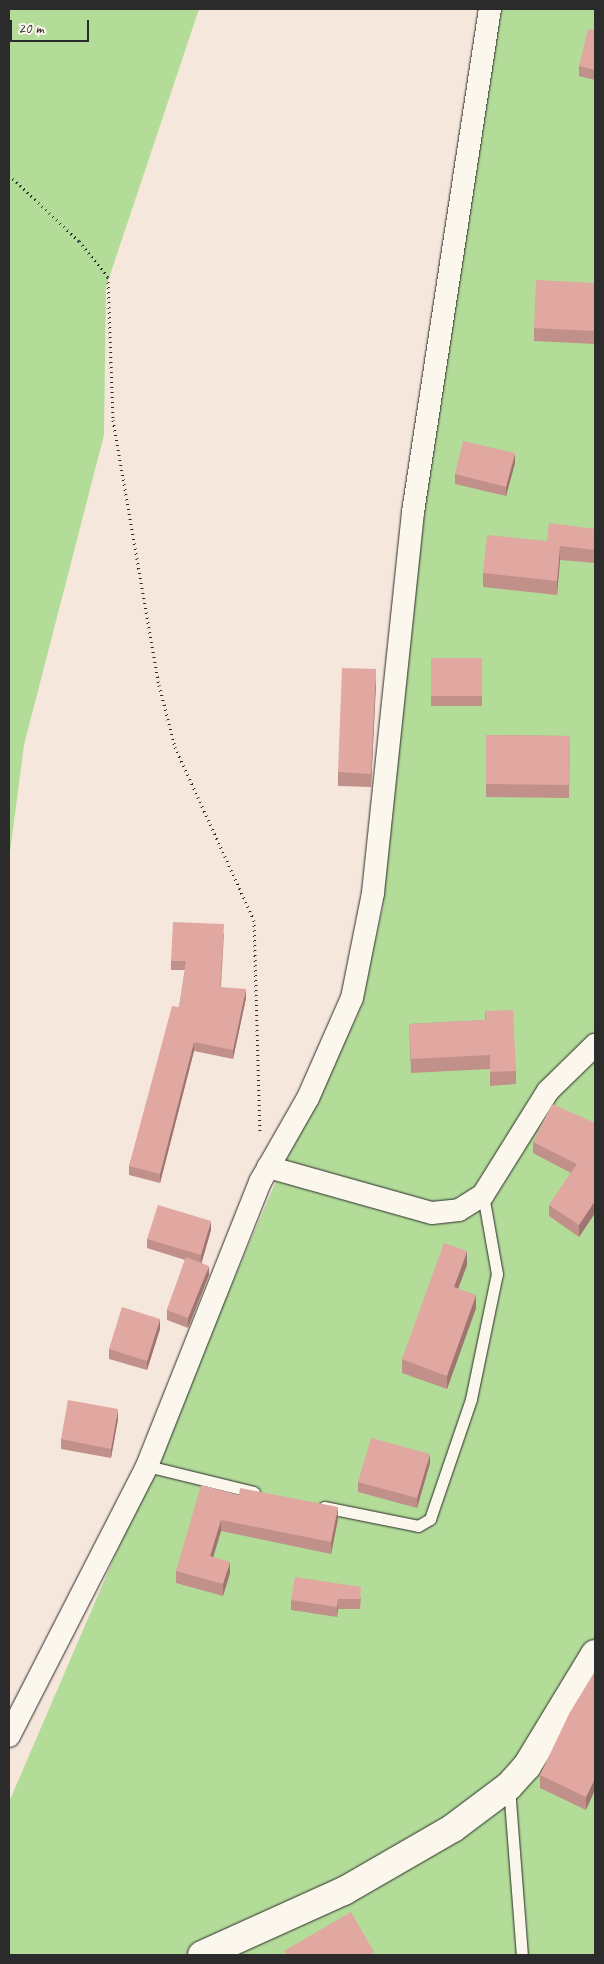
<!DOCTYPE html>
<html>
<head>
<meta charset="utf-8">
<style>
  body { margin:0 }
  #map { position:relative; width:604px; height:1964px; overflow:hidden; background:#f6e7dd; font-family:Caveat,sans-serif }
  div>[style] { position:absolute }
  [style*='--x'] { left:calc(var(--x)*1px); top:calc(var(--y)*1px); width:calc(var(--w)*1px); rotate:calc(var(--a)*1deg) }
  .green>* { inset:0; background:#b3dc99 }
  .path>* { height:3px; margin-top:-1.5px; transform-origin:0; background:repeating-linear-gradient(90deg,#2b2b2b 0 1px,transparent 0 5px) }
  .roads { filter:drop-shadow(0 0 1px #2b2b2b) drop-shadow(0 0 1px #2b2b2b) }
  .service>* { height:11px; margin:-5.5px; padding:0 5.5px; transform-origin:5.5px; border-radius:5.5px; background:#fbf7ec }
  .minor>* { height:22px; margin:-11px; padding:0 11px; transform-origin:11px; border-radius:11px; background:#fbf7ec }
  .tertiary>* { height:28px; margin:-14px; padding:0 14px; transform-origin:14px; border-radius:14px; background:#fbf7ec }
  .wall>* { inset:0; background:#c2908a }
  .shaded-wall>* { inset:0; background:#9e7571 }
  .building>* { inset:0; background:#e1a7a1 }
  span { translate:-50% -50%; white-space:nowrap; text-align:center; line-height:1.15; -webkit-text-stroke:5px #fbf7ec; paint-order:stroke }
  .frame { position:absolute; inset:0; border:10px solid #2b2b2b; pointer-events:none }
  .scale { position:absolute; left:10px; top:20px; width:79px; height:22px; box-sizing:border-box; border:2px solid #2b2b2b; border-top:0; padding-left:6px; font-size:15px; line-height:18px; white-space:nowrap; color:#2b2b2b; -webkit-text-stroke:4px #fbf7ec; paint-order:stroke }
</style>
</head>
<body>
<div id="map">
  <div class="green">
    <i style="clip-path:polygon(9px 9px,199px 9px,106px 287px,104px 435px,24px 745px,9px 860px)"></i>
    <i style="clip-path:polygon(492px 9px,595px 9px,595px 1955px,9px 1955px,9px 1802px,280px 1172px,359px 1012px,383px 906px,390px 746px)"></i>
  </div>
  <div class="path">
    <i style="--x:9;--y:175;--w:96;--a:43.3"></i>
    <i style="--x:79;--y:241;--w:46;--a:51.1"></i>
    <i style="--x:108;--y:277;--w:143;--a:88"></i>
    <i style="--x:113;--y:420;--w:269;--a:80.2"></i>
    <i style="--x:159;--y:685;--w:64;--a:75.5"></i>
    <i style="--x:175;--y:747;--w:190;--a:65.5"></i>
    <i style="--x:254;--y:920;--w:211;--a:88.4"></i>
  </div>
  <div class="roads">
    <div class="service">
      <i style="--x:147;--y:1466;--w:110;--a:13.7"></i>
      <i style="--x:324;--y:1507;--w:96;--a:11.4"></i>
      <i style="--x:418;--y:1526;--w:14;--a:-30"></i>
      <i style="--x:430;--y:1519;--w:127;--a:-71.1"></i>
      <i style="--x:471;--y:1399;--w:128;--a:-78.3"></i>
      <i style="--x:497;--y:1274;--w:80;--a:-100"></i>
      <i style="--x:509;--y:1787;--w:169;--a:85.6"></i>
    </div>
    <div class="minor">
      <i style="--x:268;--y:1167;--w:170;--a:15.7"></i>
      <i style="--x:432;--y:1213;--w:27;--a:-6"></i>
      <i style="--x:459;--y:1210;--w:28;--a:-32"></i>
      <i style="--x:483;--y:1195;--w:123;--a:-58"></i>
      <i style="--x:548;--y:1091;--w:66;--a:-44.4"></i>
      <i style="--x:9;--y:1736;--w:303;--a:-62.9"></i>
      <i style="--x:147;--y:1466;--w:306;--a:-68.3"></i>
      <i style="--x:260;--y:1182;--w:97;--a:-60.3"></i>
      <i style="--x:308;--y:1098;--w:109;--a:-66.3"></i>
      <i style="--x:352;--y:998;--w:107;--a:-78.7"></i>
      <i style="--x:373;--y:893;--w:383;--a:-84"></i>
      <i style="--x:413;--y:512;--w:509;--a:-81.3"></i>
    </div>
    <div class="tertiary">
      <i style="--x:202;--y:1955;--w:156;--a:-24.3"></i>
      <i style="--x:344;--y:1891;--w:126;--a:-30"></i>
      <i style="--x:453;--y:1828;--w:70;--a:-36.9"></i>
      <i style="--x:509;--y:1786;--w:27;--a:-48"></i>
      <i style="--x:527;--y:1766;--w:131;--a:-58.7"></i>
    </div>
  </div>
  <div class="wall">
    <i style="clip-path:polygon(595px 30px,595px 80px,579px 76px,579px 66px)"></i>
    <i style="clip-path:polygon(595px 283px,595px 344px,534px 341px,534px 328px)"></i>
    <i style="clip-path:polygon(515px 463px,506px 496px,455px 484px,455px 474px)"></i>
    <i style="clip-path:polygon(595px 529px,595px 563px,560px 560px,557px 595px,483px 587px,483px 573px,547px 541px)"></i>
    <i style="clip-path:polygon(431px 658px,482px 658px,482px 706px,431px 706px)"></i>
    <i style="clip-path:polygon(376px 683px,371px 787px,338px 786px,338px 772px)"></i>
    <i style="clip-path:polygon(486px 735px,570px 736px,569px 798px,486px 797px)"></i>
    <i style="clip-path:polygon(224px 933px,221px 987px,246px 998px,233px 1059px,194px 1051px,160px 1183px,129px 1175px,129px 1166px,179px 1007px,185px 970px,171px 970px,171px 961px)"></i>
    <i style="clip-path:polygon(485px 1011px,516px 1071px,516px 1084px,490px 1086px,490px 1069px,411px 1073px,409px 1024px,485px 1020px)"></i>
    <i style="clip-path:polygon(595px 1123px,595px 1213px,579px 1237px,549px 1216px,549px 1205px,571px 1173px,533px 1153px,533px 1142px)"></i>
    <i style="clip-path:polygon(211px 1230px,201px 1263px,209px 1275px,188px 1328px,167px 1320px,167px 1310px,185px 1260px,147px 1248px,147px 1239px)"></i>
    <i style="clip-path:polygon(467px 1265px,458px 1288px,476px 1308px,447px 1389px,402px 1373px,402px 1359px)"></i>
    <i style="clip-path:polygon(160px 1329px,147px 1370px,109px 1359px,109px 1349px)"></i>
    <i style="clip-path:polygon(118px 1419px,111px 1458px,61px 1449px,61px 1439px)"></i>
    <i style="clip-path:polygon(430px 1463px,417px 1508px,358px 1492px,358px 1482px)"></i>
    <i style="clip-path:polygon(239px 1495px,338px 1519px,331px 1554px,221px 1531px,213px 1557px,230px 1573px,223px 1596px,176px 1583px,176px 1571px)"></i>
    <i style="clip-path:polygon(361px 1597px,360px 1609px,338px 1609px,337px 1617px,291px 1610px,291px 1600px)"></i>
    <i style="clip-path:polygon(595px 1671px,586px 1810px,540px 1788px,540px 1775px)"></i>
  </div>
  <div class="shaded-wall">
    <i style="clip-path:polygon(515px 453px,515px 463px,506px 496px,506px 487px)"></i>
    <i style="clip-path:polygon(560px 546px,560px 560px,557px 595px,557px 581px)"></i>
    <i style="clip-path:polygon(376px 669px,376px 683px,371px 787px,371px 774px)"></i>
    <i style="clip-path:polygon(246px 989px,246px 998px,233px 1059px,233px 1050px)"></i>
    <i style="clip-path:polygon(194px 1042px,194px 1051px,160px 1183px,160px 1174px)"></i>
    <i style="clip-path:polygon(595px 1201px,595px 1213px,579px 1237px,579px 1225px)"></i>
    <i style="clip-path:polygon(211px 1221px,211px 1230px,201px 1265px,201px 1255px)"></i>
    <i style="clip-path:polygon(467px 1251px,467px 1265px,454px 1300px,454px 1287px)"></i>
    <i style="clip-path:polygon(209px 1266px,209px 1275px,188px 1328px,188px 1318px)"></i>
    <i style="clip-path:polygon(476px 1295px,476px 1308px,447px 1389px,447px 1376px)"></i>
    <i style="clip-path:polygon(160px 1319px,160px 1329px,147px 1370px,147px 1361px)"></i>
    <i style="clip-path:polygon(118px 1409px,118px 1419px,111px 1458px,111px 1449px)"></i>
    <i style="clip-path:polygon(430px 1454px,430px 1463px,417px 1508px,417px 1498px)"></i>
    <i style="clip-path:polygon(338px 1507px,338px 1519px,331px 1554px,331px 1542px)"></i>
    <i style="clip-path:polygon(221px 1520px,221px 1531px,210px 1568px,210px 1556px)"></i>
    <i style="clip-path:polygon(230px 1562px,230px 1573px,223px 1596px,223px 1584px)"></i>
    <i style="clip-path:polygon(338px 1599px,338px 1609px,337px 1617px,337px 1607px)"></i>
    <i style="clip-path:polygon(595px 1778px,595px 1790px,586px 1810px,586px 1797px)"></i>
  </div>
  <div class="building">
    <i style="clip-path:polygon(588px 29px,595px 30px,595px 70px,579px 66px)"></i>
    <i style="clip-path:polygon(536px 280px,595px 283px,595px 331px,534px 328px)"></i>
    <i style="clip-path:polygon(463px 441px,515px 453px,506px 487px,455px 474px)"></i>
    <i style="clip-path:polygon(549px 523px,595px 529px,595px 550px,560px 546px,557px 581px,483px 573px,487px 535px,547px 541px)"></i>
    <i style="clip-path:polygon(431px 658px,482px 658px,482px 696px,431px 696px)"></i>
    <i style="clip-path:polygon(342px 668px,376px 669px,371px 774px,338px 772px)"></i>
    <i style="clip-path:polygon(486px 735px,570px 736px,569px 785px,486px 784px)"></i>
    <i style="clip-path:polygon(173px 922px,224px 924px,220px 987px,246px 989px,233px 1050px,194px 1042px,160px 1174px,129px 1166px,172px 1006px,179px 1007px,186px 961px,171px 961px)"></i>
    <i style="clip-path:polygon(513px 1010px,516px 1071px,490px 1072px,490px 1055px,411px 1059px,409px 1024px,486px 1020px,485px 1011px)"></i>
    <i style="clip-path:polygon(552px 1104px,595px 1123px,595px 1201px,579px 1225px,549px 1205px,577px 1164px,533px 1142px)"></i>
    <i style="clip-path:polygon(158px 1205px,211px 1221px,201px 1255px,147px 1239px)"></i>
    <i style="clip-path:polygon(444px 1243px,467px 1251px,454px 1287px,476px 1295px,447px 1376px,402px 1359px)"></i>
    <i style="clip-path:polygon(186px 1257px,209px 1266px,188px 1318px,167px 1310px)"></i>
    <i style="clip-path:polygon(122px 1307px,160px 1319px,147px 1361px,109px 1349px)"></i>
    <i style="clip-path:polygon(68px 1400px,118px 1409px,111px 1449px,61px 1439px)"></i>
    <i style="clip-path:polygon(371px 1438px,430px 1454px,417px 1498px,358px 1482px)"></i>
    <i style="clip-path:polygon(201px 1485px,239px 1495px,240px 1488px,338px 1507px,331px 1542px,221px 1520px,210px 1556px,230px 1562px,223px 1584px,176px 1571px)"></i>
    <i style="clip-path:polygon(295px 1577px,361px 1587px,360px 1599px,338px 1599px,337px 1607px,291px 1600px)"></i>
    <i style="clip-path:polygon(595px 1671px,595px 1778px,586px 1797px,540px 1775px,569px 1714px)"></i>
    <i style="clip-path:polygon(351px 1912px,374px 1952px,369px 1955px,287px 1955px,284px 1951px)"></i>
  </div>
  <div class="frame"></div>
  <div class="scale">20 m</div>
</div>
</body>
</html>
